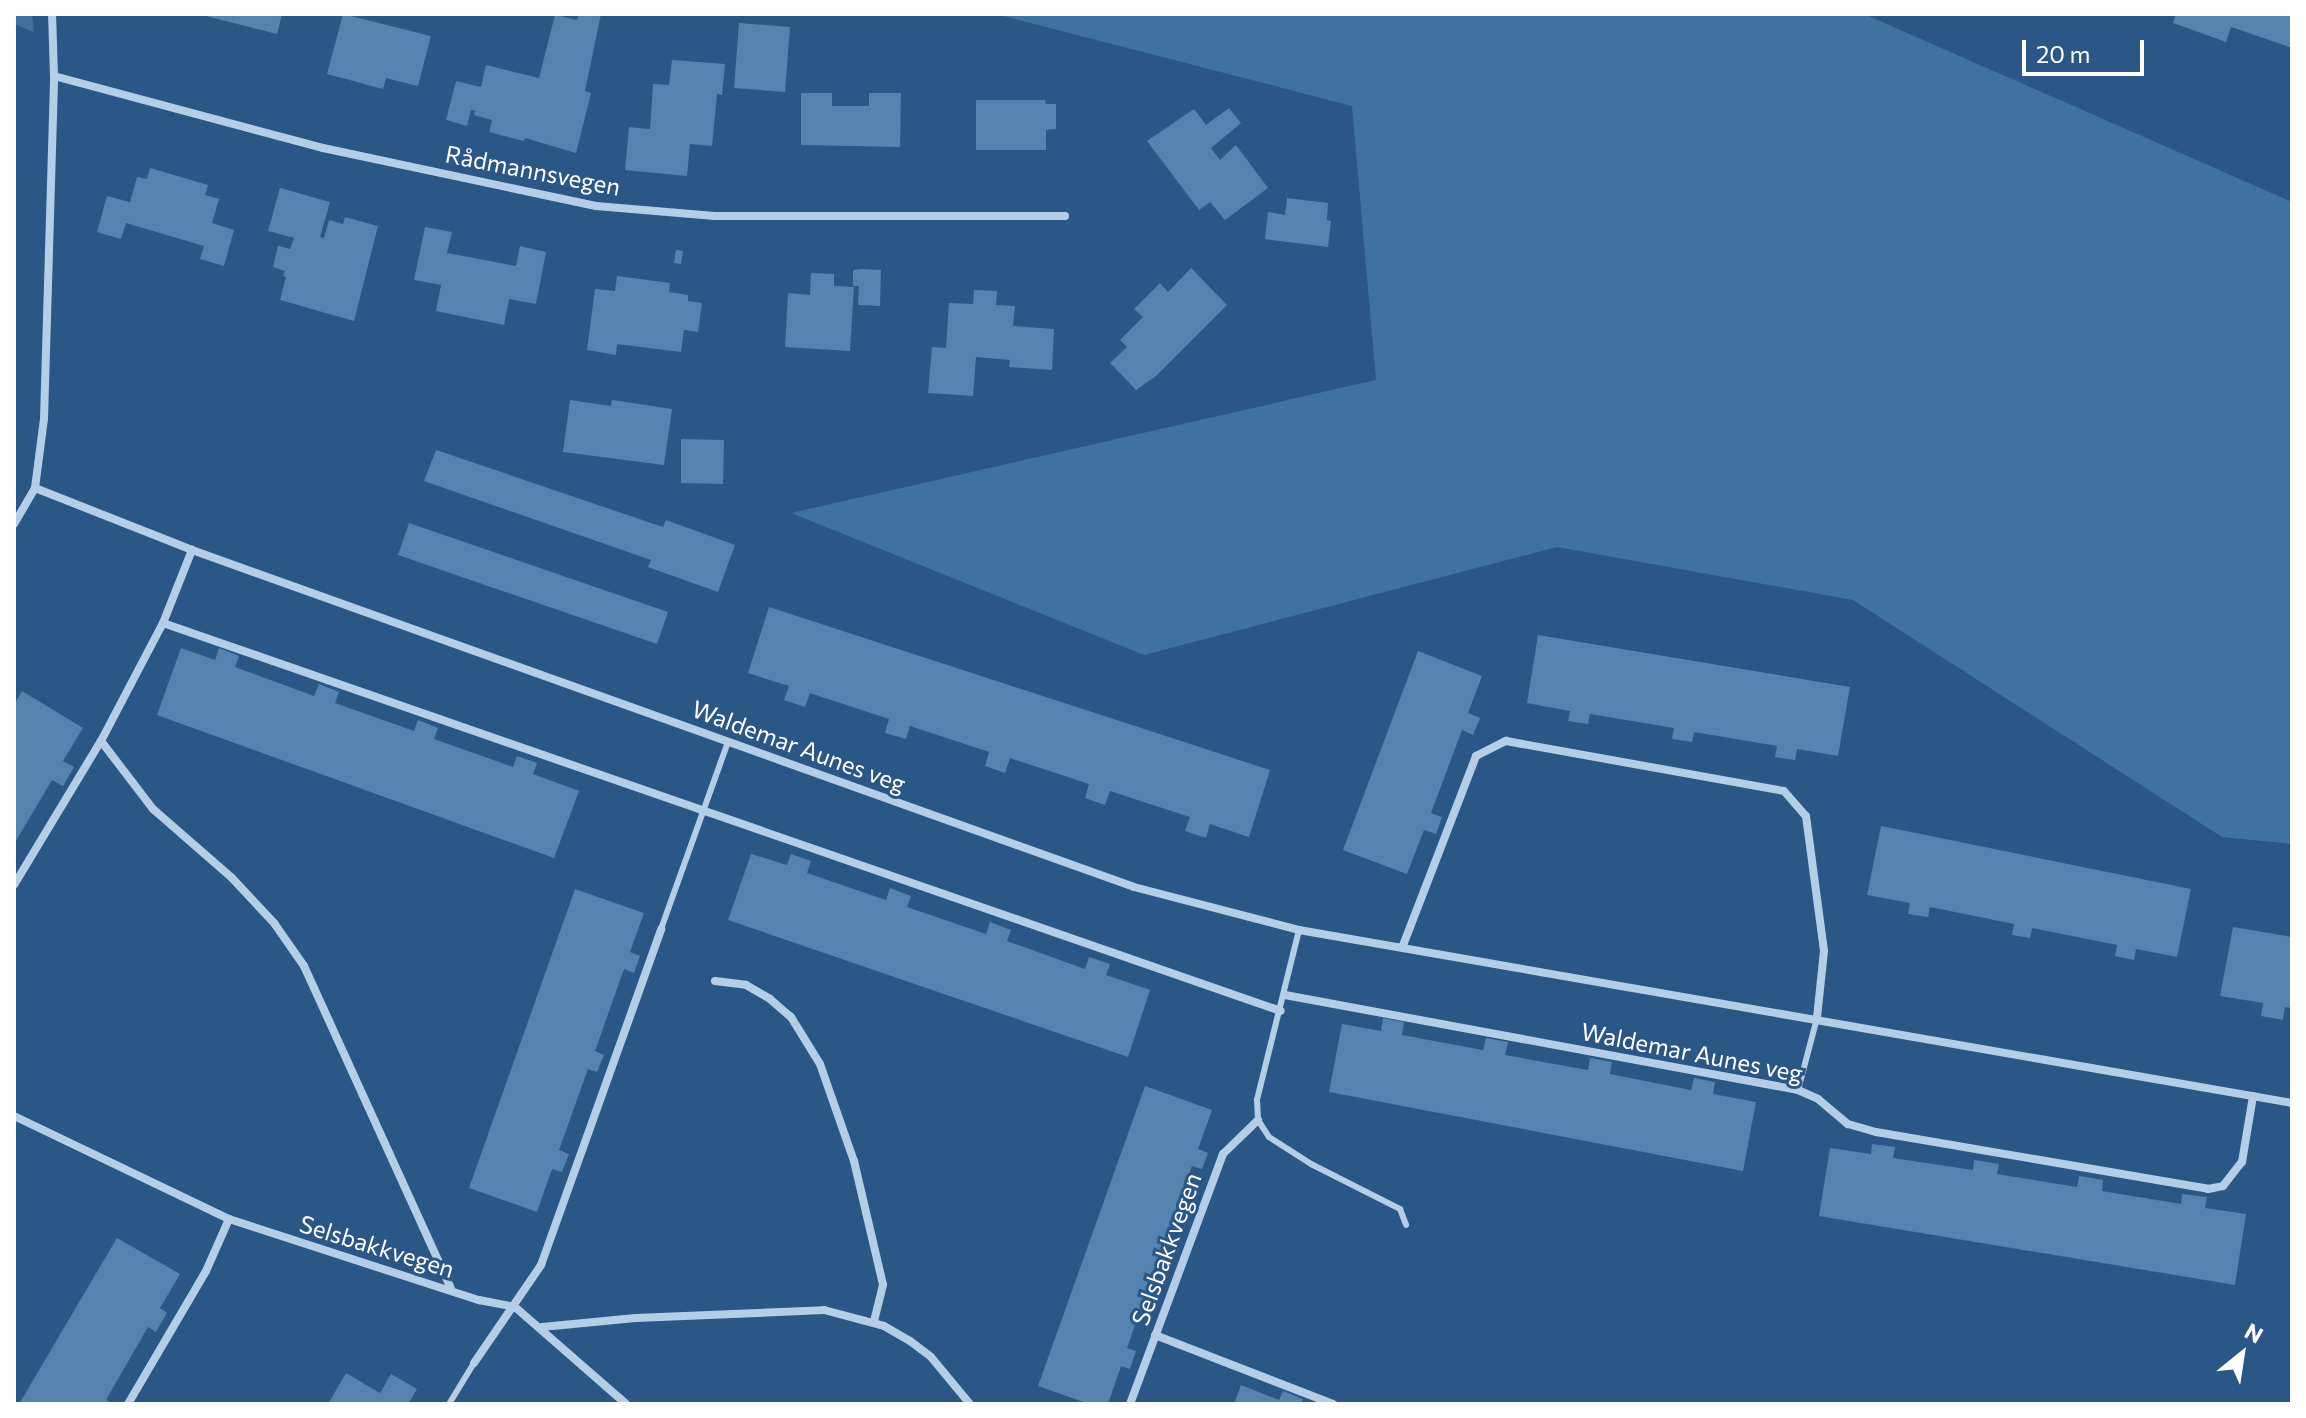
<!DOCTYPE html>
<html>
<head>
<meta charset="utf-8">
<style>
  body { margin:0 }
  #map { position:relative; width:2306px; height:1418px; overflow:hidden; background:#2a5786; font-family:Commissioner,sans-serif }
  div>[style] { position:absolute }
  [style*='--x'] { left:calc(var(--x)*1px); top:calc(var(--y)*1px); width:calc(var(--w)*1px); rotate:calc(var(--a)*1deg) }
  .green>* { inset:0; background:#3f71a2 }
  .building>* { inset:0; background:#5682af }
  .lane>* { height:6px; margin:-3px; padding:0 3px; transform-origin:3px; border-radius:3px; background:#b5cee7 }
  .street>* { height:8px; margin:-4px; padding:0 4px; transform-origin:4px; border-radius:4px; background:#b5cee7 }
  span { translate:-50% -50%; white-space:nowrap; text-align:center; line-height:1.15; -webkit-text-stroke:6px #2a5786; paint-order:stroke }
  .street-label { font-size:24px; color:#fff }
  .frame { position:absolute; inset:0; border:16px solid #fff; pointer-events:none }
  .north { position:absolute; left:2202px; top:1314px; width:80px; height:80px; -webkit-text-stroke:6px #2a5786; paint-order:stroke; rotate:30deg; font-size:22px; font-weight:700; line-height:32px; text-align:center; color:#fff }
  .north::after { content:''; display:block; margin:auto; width:28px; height:36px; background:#fff; clip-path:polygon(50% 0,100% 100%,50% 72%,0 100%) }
  .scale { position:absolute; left:2022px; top:40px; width:122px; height:36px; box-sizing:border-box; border:4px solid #fff; border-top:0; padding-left:10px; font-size:24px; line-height:28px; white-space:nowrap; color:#fff; -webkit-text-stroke:6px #2a5786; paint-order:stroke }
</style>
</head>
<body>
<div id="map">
  <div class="green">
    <i style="clip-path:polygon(14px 14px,32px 14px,34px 32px,14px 24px)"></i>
    <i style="clip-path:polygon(996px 14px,1864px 14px,2292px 202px,2292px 844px,2222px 837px,1853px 600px,1557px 547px,1144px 655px,791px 513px,1376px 380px,1352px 106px)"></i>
  </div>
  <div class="building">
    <i style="clip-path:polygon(198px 14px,282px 14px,277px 34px)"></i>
    <i style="clip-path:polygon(343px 14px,431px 36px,418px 86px,386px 78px,383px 89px,327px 74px)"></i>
    <i style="clip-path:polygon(579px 14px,601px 14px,585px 91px,591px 93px,576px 153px,525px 138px,524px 141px,489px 132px,492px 120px,474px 115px,475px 111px,471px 110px,467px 126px,446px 120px,456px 81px,481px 87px,486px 65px,539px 78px,555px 15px,577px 20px)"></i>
    <i style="clip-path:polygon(2176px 14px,2292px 14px,2292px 48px,2231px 27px,2226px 42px,2173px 23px)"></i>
    <i style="clip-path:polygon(739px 23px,790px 27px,785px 92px,734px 88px)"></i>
    <i style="clip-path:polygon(672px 60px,725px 64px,722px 95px,717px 94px,712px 146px,690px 144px,687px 176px,625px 170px,629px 127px,650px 129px,653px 84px,669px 85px)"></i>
    <i style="clip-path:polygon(801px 93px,832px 93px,832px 106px,869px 106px,869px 93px,901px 93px,900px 147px,801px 145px)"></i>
    <i style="clip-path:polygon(976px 100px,1045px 100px,1046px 104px,1056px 104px,1056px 129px,1046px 130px,1046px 150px,976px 150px)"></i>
    <i style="clip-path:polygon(1229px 108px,1241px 123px,1211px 148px,1220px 160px,1236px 145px,1268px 188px,1225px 220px,1210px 202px,1199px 210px,1147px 141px,1194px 109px,1206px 125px)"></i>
    <i style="clip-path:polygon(150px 168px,208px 185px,205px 195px,219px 199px,212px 223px,234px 230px,224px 266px,200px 259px,204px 246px,126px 223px,121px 239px,97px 232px,107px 196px,130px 202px,137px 177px,147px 179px)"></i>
    <i style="clip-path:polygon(280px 188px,330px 202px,320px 237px,324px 238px,329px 220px,343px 224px,345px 217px,378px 226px,354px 321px,280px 300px,286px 277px,283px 276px,285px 271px,273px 267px,278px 246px,290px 249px,294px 238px,268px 231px)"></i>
    <i style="clip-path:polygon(1287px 198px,1328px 203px,1327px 220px,1331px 221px,1328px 247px,1265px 239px,1268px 212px,1285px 215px)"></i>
    <i style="clip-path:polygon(425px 227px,452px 232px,447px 253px,516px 266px,520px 246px,546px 252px,536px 304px,509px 299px,504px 325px,436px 311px,441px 285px,414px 280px)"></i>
    <i style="clip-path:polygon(676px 250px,683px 251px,681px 264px,674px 263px)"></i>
    <i style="clip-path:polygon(1191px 268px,1227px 305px,1156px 376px,1136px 390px,1110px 363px,1127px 347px,1120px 340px,1143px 317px,1134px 309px,1160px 283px,1168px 292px)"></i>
    <i style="clip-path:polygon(861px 269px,881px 270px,880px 306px,858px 305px,859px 286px,853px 286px,853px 270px)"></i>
    <i style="clip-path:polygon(811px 273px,834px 274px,834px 286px,854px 287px,850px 351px,785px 347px,788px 293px,810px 295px)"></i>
    <i style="clip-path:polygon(617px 276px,670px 283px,669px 292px,688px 295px,688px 301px,702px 303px,698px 332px,684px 330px,681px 352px,617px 344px,616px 355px,587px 350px,595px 289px,615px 291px)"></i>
    <i style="clip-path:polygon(974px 290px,997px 291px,996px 305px,1015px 306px,1013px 326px,1054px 329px,1052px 370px,1009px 367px,1010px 360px,976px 357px,973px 396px,928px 393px,932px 347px,946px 348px,949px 303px,973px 304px)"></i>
    <i style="clip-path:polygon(570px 400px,611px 406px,612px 400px,672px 409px,664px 465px,563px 452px)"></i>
    <i style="clip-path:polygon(681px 439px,724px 440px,723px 484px,681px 483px)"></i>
    <i style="clip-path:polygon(436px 450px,663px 527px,666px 520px,735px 545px,718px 592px,648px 567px,651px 560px,424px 481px)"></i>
    <i style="clip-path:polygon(409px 523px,668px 612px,657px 644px,398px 555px)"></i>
    <i style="clip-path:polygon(769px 607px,1270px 770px,1249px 837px,1210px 824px,1206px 838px,1185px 831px,1190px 817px,1110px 791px,1105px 805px,1085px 798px,1089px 784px,1010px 758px,1005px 773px,985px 766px,989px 752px,910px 726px,906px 739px,885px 733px,889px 719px,810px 693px,805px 707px,784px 700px,789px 686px,748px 673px)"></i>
    <i style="clip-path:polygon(1538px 635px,1850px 687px,1838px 756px,1797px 749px,1795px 760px,1775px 757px,1777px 746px,1694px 732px,1692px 742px,1672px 739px,1674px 728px,1590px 714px,1588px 724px,1568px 721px,1570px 711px,1527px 703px)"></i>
    <i style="clip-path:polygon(181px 648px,215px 660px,219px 648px,239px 656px,235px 667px,314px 696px,319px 684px,339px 692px,335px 703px,414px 731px,418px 720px,438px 728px,434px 739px,513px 767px,517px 756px,537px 763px,533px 774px,579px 791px,554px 858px,157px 715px)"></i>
    <i style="clip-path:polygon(1418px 651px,1482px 676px,1468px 713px,1480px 718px,1473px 735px,1462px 730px,1431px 813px,1442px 817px,1436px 834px,1424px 830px,1407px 874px,1343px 850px)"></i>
    <i style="clip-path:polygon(22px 691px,83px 728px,63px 761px,74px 767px,63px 786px,52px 780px,14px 844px,14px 705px)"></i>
    <i style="clip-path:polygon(1881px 826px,2191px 889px,2177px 957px,2136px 949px,2134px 960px,2115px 956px,2117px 945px,2032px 928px,2030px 938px,2012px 935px,2014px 924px,1930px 907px,1928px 917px,1908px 914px,1910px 903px,1867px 895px)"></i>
    <i style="clip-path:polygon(751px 854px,787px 865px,791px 854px,811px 861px,807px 873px,886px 900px,890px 888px,911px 896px,907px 907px,986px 934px,990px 922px,1011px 930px,1007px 941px,1085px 969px,1089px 957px,1110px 964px,1106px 975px,1150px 990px,1128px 1057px,728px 920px)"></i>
    <i style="clip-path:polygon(575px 889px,644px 913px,630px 952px,640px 956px,634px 973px,624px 969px,595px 1051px,604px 1055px,597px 1072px,588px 1069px,559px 1150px,569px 1154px,562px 1172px,552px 1169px,537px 1212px,469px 1188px)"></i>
    <i style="clip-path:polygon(2233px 927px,2292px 937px,2292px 1008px,2285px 1007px,2283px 1020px,2261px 1016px,2263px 1003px,2220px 996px)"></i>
    <i style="clip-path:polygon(1383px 1018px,1404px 1022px,1402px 1035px,1483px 1050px,1486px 1038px,1508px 1042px,1505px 1055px,1588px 1070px,1590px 1058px,1612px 1062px,1610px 1074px,1691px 1090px,1694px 1078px,1715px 1082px,1713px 1094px,1756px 1102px,1743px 1171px,1329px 1092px,1342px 1024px,1381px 1031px)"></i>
    <i style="clip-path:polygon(1145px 1086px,1212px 1110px,1198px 1149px,1208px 1153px,1202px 1169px,1192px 1166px,1162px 1250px,1172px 1253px,1166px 1270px,1156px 1266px,1127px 1348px,1136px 1351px,1130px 1369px,1121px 1366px,1108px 1404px,1089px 1404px,1038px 1386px)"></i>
    <i style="clip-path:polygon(1872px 1144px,1895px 1147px,1893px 1158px,1973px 1170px,1974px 1160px,1999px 1164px,1997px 1174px,2077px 1187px,2079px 1176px,2103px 1180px,2102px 1191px,2181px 1204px,2182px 1194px,2207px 1197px,2205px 1208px,2246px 1214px,2235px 1285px,1819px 1216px,1830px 1148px,1871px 1154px)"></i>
    <i style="clip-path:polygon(117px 1238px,180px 1274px,160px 1308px,167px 1313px,156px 1332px,148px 1327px,106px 1400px,113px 1404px,19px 1404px)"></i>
    <i style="clip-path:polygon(346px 1373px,380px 1393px,391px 1374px,417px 1389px,408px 1404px,328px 1404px)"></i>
    <i style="clip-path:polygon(1241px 1385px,1279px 1400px,1283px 1391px,1303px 1399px,1301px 1404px,1234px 1404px)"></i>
  </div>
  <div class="lane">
    <i style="--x:661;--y:929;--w:199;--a:-70.3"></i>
    <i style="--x:1299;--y:930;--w:175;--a:103.9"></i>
    <i style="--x:1257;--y:1100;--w:20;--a:87"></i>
    <i style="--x:1258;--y:1120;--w:20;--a:57"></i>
    <i style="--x:1269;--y:1137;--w:50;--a:32.7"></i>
    <i style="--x:1311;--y:1164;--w:100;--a:26.8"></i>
    <i style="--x:1400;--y:1209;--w:17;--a:69"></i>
    <i style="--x:1798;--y:1090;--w:74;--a:-75.2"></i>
    <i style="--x:449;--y:1404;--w:48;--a:-58.6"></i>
  </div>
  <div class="street">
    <i style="--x:54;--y:76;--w:278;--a:15"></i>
    <i style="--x:323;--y:148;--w:279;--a:12"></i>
    <i style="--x:596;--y:206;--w:119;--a:4.8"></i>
    <i style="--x:715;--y:216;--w:350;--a:0"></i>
    <i style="--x:35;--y:488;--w:169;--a:21.5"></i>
    <i style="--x:192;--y:550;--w:1000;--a:19.68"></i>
    <i style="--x:1134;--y:887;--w:171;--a:14.6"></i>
    <i style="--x:1299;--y:930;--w:1008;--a:9.88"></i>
    <i style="--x:14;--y:524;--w:42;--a:-59.7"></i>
    <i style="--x:35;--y:488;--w:70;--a:-82.6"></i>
    <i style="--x:44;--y:419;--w:343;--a:-88.3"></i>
    <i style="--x:54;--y:76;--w:62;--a:-91.8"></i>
    <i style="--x:163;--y:623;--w:1183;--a:19.14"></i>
    <i style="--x:101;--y:741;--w:86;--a:52.6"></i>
    <i style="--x:153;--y:809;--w:105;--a:41.1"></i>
    <i style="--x:232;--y:878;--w:62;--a:47"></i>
    <i style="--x:274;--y:923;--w:52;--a:55.1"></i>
    <i style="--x:304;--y:966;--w:355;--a:65.5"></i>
    <i style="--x:14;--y:885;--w:168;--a:-58.9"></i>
    <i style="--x:101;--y:741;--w:133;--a:-62.3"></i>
    <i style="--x:163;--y:623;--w:79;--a:-68.3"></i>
    <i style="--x:1402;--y:948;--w:206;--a:-68.9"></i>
    <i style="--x:1476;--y:756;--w:34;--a:-27"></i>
    <i style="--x:1506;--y:741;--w:282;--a:10.2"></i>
    <i style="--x:1784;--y:791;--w:33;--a:49"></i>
    <i style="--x:1806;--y:816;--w:136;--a:82.4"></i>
    <i style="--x:1824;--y:951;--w:67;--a:96"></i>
    <i style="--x:715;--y:981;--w:31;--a:7"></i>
    <i style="--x:746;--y:985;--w:28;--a:30"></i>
    <i style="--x:770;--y:999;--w:28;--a:41"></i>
    <i style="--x:791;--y:1017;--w:55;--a:58.3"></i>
    <i style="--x:820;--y:1064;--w:103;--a:70.7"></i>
    <i style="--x:854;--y:1161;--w:127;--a:76.8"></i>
    <i style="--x:883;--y:1285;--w:38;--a:104"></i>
    <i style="--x:1285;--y:995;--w:522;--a:10.49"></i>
    <i style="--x:1798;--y:1090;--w:22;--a:24"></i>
    <i style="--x:1818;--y:1099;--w:39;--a:40"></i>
    <i style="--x:1848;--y:1124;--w:29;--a:16"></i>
    <i style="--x:1876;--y:1132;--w:337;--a:9.7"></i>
    <i style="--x:2208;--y:1189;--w:15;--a:-11"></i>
    <i style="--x:2223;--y:1186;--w:31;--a:-52"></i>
    <i style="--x:2242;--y:1162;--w:67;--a:-80.5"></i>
    <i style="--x:14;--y:1116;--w:238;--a:25.6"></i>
    <i style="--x:229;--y:1219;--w:263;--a:18"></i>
    <i style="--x:479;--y:1300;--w:37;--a:11"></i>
    <i style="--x:515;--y:1307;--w:147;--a:41.1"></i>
    <i style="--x:542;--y:1327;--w:94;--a:-5.5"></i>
    <i style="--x:636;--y:1318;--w:188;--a:-2.4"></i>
    <i style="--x:824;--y:1310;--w:62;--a:14.9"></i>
    <i style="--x:884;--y:1326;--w:30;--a:30"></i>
    <i style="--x:910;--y:1341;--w:26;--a:37"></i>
    <i style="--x:931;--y:1357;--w:61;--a:50.3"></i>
    <i style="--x:1155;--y:1335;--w:191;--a:21.2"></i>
    <i style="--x:474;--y:1363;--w:119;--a:-55.6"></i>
    <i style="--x:541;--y:1265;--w:357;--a:-70.3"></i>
    <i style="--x:128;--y:1404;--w:154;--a:-59.6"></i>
    <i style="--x:206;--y:1271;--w:57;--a:-66.1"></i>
    <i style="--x:1130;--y:1404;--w:267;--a:-69.6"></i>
    <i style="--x:1223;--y:1154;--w:49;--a:-44.2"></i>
  </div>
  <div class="street-label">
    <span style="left:533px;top:170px;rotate:11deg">Rådmannsvegen</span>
    <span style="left:799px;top:746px;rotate:20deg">Waldemar Aunes veg</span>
    <span style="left:1692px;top:1052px;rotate:11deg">Waldemar Aunes veg</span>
    <span style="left:377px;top:1246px;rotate:17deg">Selsbakkvegen</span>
    <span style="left:1166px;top:1249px;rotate:-70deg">Selsbakkvegen</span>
  </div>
  <div class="frame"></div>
  <div class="north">N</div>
  <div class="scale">20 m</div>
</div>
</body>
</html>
